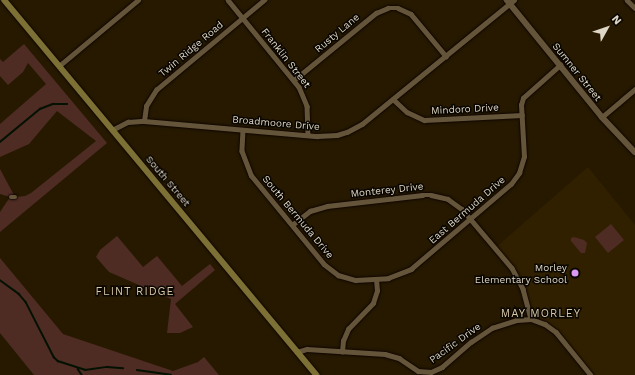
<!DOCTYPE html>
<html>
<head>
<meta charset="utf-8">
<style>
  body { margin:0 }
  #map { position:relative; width:635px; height:375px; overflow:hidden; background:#261900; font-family:"Work Sans",sans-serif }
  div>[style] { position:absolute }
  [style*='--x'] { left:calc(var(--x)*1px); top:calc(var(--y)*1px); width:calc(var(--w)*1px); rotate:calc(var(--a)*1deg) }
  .built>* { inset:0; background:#302000 }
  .green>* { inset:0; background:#4e2c24 }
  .stream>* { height:1.5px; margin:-0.75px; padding:0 0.75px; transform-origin:0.75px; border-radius:0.75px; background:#041100 }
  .roads { filter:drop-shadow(0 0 1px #0e0400) drop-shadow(0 0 1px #0e0400) }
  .minor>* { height:4.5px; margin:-2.25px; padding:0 2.25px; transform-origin:2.25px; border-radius:2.25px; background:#64553a }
  .tertiary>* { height:5.5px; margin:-2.75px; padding:0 2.75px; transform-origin:2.75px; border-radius:2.75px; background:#64553a }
  .secondary>* { height:6px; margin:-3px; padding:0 3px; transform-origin:3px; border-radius:3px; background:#7c7035 }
  .dots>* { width:11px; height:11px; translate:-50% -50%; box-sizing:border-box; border:2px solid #0a0600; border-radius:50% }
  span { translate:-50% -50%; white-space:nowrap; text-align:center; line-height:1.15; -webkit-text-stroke:3px #0a0600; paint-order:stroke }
  .street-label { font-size:10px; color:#ded6c6 }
  .poi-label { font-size:10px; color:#ded6c6 }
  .right { translate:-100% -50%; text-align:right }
  .neighbourhood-label { font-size:11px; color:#d9c8a9; letter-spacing:1px }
  .north { position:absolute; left:587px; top:8px; width:40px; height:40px; -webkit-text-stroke:3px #0a0600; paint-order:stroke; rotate:50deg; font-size:11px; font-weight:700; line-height:16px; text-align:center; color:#ded6c6 }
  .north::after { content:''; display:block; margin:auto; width:14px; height:18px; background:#ded6c6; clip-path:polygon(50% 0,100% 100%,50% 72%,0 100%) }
</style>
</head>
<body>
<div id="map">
  <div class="built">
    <i style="clip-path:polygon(588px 167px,635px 225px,635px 375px,591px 375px,551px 328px,531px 319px,518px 278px,495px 248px)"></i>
  </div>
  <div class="green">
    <i style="clip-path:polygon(24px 44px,107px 143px,0 232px,0 212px,10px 197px,0 194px,0 169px,15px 197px,25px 196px,31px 193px,96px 141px,57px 111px,29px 144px,0 157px,0 124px,46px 84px,28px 63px,23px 72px,8px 85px,0 76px,0 59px,3px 62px)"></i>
    <i style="clip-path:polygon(611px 224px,624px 240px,608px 253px,595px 237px)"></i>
    <i style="clip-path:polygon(117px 236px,143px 267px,157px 256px,182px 286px,210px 264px,215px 270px,175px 304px,193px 327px,180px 333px,167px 333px,171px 299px,109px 272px,96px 257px,100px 250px)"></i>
    <i style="clip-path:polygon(574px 237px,584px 240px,587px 243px,585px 253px,581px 253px,571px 241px,571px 238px)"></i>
    <i style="clip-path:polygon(0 258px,63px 334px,173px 371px,198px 362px,204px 357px,219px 375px,34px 375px,0 333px)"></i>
  </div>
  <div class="stream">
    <i style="--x:0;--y:142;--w:52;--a:-39.5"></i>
    <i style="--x:40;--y:109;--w:14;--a:-21"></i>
    <i style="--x:53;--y:104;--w:14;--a:0"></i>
    <i style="--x:0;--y:280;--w:24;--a:36"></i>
    <i style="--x:19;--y:294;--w:11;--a:49"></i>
    <i style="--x:26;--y:302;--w:62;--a:63"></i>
    <i style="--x:54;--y:357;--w:6;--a:45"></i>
    <i style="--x:58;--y:361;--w:28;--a:18"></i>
    <i style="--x:85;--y:370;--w:22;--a:-8"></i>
    <i style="--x:107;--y:367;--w:16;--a:4"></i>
    <i style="--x:78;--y:369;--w:7;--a:56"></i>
    <i style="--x:137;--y:370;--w:34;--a:8"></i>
  </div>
  <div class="roads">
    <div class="minor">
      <i style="--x:228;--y:0;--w:112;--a:50.8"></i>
      <i style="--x:299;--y:87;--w:21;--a:67"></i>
      <i style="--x:307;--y:106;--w:29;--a:88"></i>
      <i style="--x:627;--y:0;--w:11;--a:45"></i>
      <i style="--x:59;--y:66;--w:103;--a:-39.9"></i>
      <i style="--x:294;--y:80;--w:106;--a:-39.3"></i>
      <i style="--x:376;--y:13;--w:13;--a:-23"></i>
      <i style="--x:388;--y:8;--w:10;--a:0"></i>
      <i style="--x:398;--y:8;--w:14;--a:25"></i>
      <i style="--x:411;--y:14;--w:55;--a:50.2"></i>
      <i style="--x:393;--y:99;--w:19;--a:43"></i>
      <i style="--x:407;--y:112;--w:19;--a:25"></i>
      <i style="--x:424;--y:120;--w:98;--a:-2.9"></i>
      <i style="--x:602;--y:117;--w:43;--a:-40.3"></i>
      <i style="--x:144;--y:121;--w:15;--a:-82"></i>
      <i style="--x:146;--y:106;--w:19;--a:-58"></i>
      <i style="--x:156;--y:90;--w:141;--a:-39.8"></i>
      <i style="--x:112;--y:130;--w:18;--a:-27"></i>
      <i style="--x:128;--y:122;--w:16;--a:-4"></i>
      <i style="--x:144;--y:121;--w:174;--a:5"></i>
      <i style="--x:317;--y:136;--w:20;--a:-3"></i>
      <i style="--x:337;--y:135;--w:10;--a:-17"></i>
      <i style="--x:347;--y:132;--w:17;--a:-28"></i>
      <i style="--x:362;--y:124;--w:196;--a:-39.2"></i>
      <i style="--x:243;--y:130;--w:21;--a:93"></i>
      <i style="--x:242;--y:151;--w:26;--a:69"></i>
      <i style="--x:251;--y:175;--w:115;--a:50.6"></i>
      <i style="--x:324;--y:264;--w:18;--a:38"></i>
      <i style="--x:338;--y:275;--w:18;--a:16"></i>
      <i style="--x:355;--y:280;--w:33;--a:-3"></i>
      <i style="--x:388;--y:278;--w:25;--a:-21"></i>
      <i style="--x:411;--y:269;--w:131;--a:-40.4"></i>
      <i style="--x:511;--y:184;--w:14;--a:-54"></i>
      <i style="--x:519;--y:173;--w:17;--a:-73"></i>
      <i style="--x:524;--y:157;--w:52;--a:-93.3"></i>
      <i style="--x:521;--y:105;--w:7;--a:-74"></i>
      <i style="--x:523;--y:98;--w:50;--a:-41.7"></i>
      <i style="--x:11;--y:197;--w:4;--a:0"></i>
      <i style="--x:292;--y:225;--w:23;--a:-38"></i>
      <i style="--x:310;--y:211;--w:18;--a:-16"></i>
      <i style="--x:327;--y:206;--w:96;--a:-6.6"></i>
      <i style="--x:422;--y:195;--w:9;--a:0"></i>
      <i style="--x:431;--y:195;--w:17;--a:13"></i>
      <i style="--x:448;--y:199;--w:17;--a:36"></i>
      <i style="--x:462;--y:209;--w:77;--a:49.7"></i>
      <i style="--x:512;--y:268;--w:24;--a:62"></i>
      <i style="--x:523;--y:289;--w:31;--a:75"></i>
      <i style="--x:531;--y:319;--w:15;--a:20"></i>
      <i style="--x:545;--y:324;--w:14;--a:36"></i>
      <i style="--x:556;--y:332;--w:55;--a:50.9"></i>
      <i style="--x:297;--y:352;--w:10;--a:-17"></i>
      <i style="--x:307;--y:349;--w:78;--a:3.7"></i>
      <i style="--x:385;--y:354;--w:15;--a:16"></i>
      <i style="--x:399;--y:358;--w:23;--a:34"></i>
      <i style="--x:418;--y:371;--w:13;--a:4"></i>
      <i style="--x:431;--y:372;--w:12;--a:-24"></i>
      <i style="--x:442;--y:367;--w:38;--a:-41"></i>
      <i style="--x:471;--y:342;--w:25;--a:-34"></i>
      <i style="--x:492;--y:328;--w:26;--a:-18"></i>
      <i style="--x:517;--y:320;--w:14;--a:-4"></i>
      <i style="--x:342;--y:352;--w:11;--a:-85"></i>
      <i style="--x:343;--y:341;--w:13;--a:-67"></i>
      <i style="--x:348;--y:329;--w:36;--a:-46"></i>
      <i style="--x:373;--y:303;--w:13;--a:-72"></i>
      <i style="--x:377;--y:291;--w:11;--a:-95"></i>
    </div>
    <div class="tertiary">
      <i style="--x:507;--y:0;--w:151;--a:50.9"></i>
      <i style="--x:602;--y:117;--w:48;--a:46.7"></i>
    </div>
    <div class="secondary">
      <i style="--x:4;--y:0;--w:488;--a:50.2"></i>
    </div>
  </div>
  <div class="dots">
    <i style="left:575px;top:273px;background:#dc99f4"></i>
  </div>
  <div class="street-label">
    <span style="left:337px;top:33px;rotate:-40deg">Rusty Lane</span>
    <span style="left:191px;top:49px;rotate:-40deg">Twin Ridge Road</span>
    <span style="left:286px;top:58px;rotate:52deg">Franklin Street</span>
    <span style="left:577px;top:72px;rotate:51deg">Sumner Street</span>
    <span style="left:465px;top:109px;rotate:-3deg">Mindoro Drive</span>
    <span style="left:276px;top:123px;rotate:5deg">Broadmoore Drive</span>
    <span style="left:168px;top:181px;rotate:50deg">South Street</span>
    <span style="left:387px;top:190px;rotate:-6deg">Monterey Drive</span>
    <span style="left:467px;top:210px;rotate:-41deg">East Bermuda Drive</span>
    <span style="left:298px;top:217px;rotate:50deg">South Bermuda Drive</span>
    <span style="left:455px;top:343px;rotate:-36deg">Pacific Drive</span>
  </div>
  <div class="poi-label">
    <span class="right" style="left:567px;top:273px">Morley<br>Elementary School</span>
  </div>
  <div class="neighbourhood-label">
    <span style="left:135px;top:292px">FLINT RIDGE</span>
    <span style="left:541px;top:314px">MAY MORLEY</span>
  </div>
  <div class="north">N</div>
</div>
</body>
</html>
